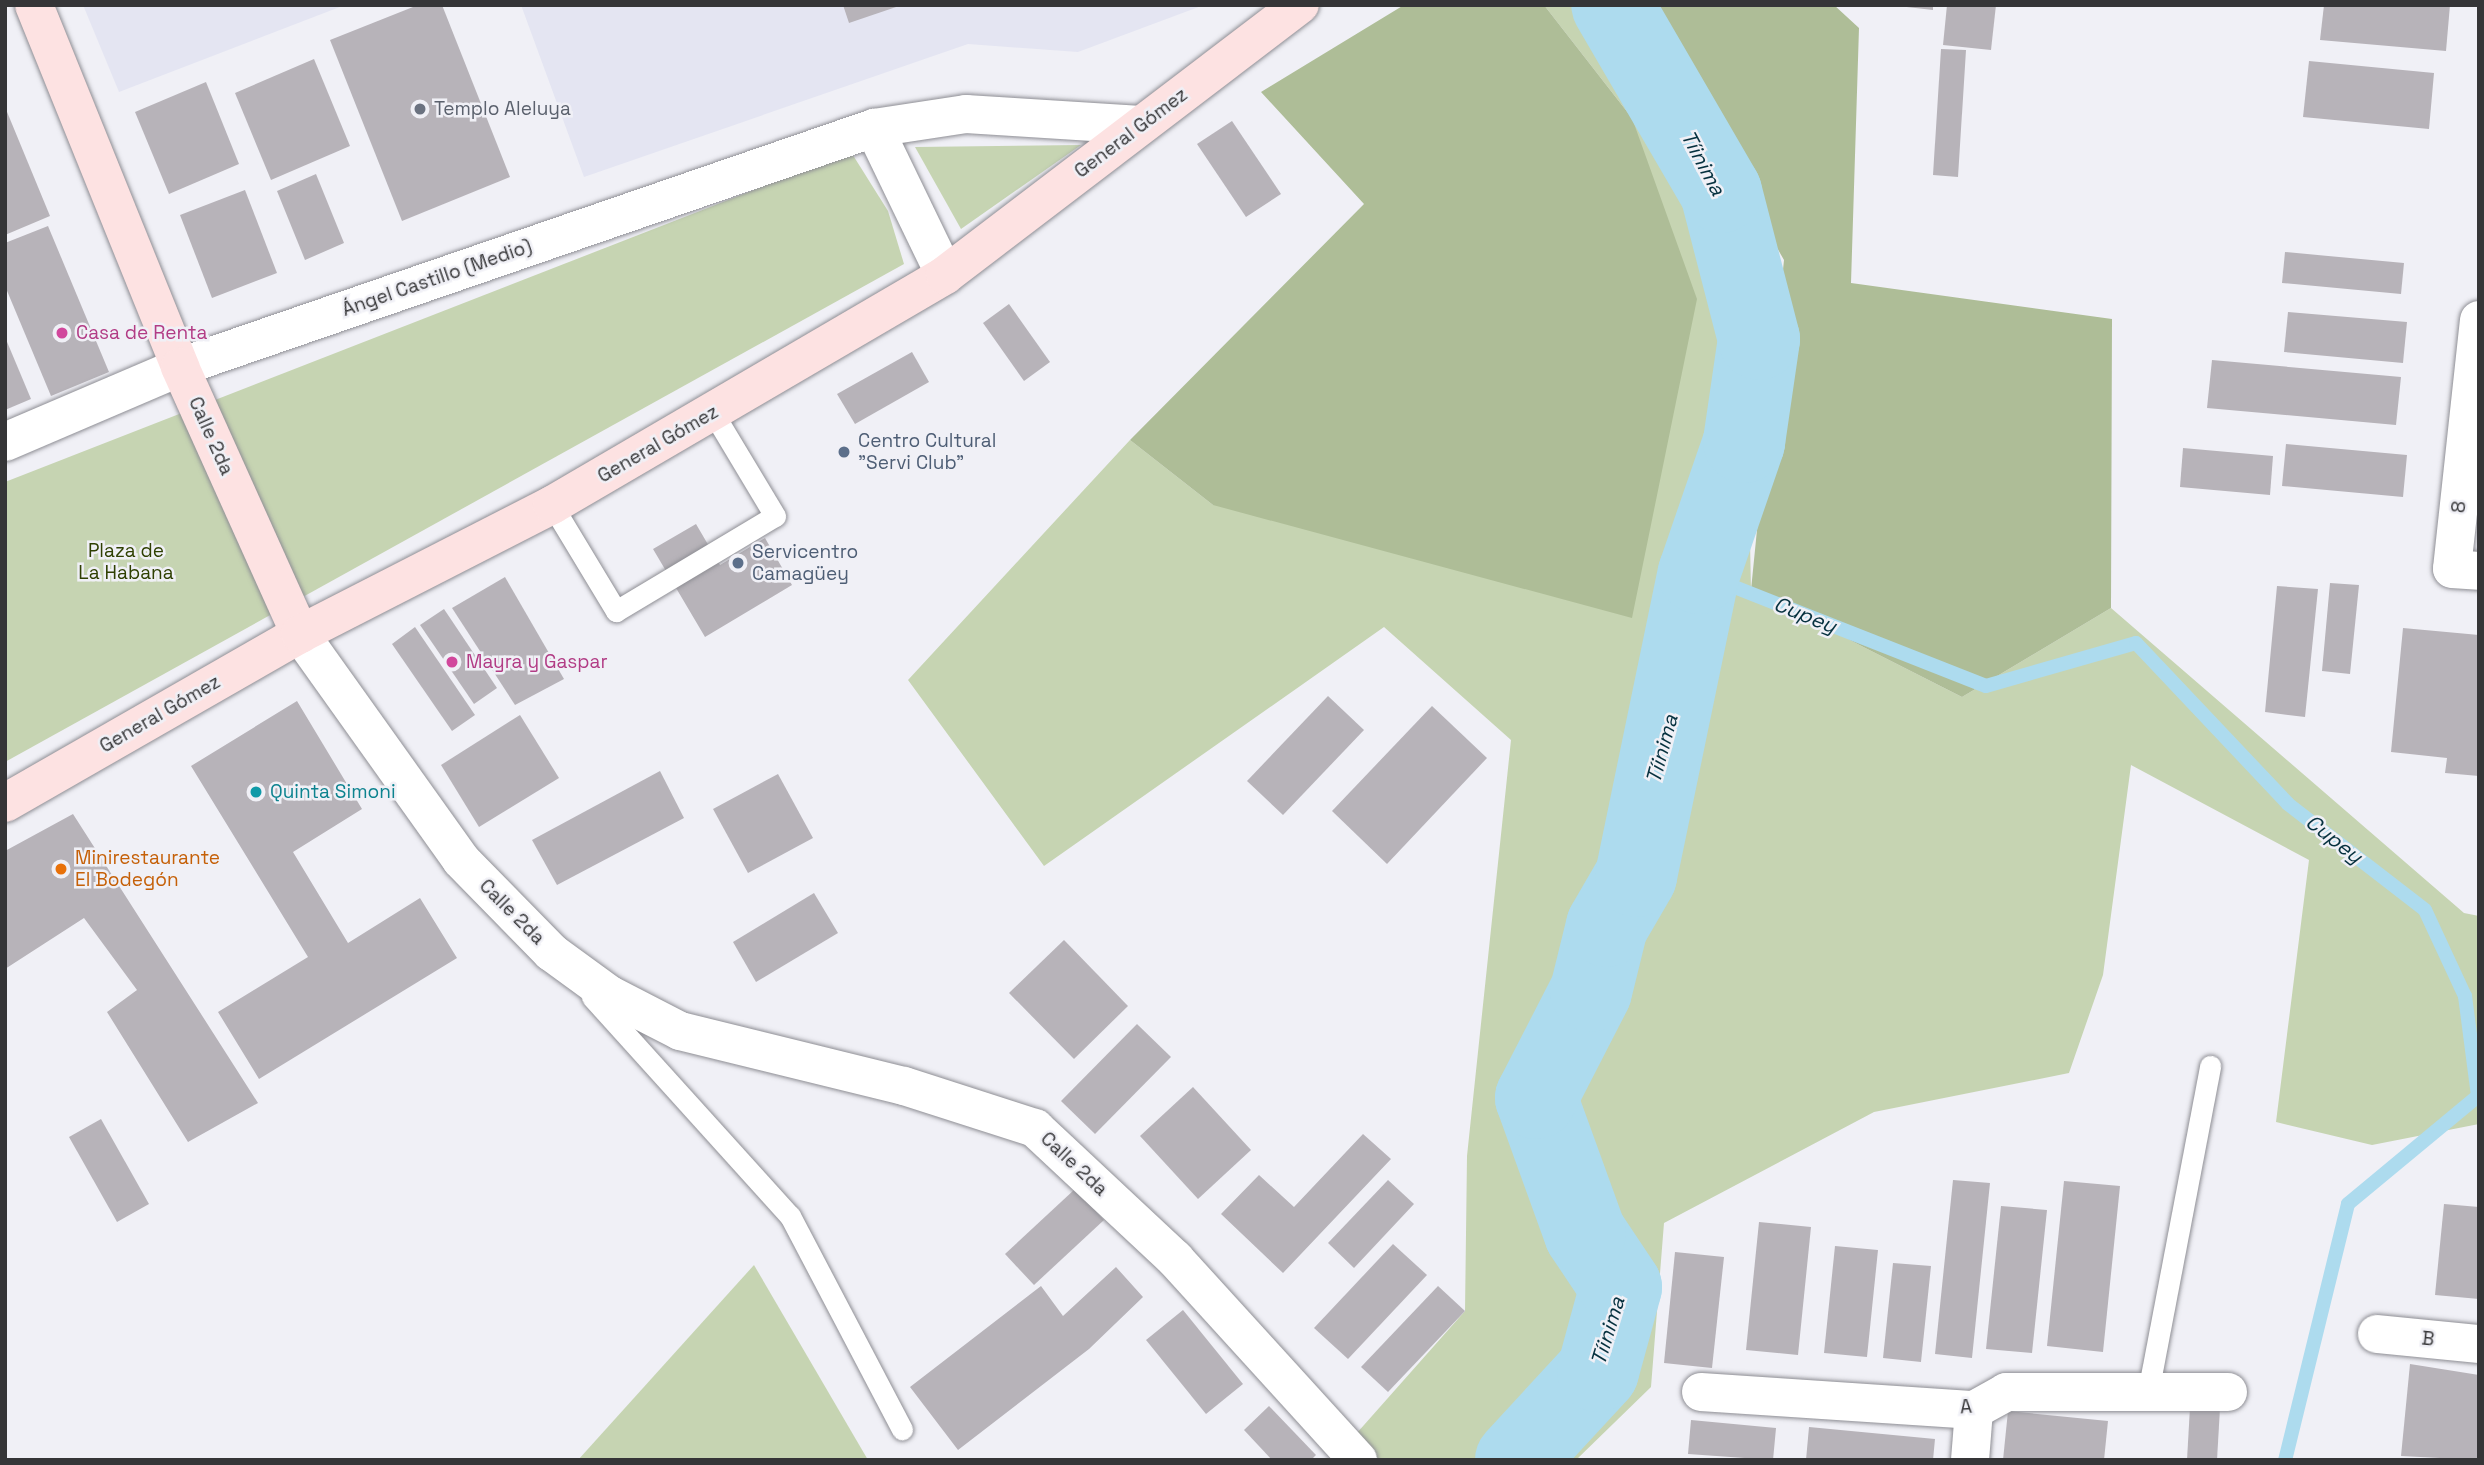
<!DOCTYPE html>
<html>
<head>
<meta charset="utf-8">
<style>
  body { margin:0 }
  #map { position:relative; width:2484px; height:1465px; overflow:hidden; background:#f0f0f6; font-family:"Space Grotesk",sans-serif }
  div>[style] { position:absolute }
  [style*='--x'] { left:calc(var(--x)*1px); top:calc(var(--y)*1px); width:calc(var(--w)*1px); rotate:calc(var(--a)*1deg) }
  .built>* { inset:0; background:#e4e5f2 }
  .green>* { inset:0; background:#c6d4b2 }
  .forest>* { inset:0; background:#aebd97 }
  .stream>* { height:14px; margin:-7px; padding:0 7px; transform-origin:7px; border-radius:7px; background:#addbee }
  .river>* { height:82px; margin:-41px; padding:0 41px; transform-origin:41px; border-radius:41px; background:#addbee }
  .building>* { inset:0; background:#b7b3b9 }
  .roads { filter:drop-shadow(0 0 2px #8e8e94) drop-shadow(0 0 2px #8e8e94) }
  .lane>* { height:21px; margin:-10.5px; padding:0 10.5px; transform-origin:10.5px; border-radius:10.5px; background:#fff }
  .street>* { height:38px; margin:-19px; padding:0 19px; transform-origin:19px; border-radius:19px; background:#fff }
  .secondary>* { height:38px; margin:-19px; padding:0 19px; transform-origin:19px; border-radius:19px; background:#fde2e2 }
  .dots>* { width:19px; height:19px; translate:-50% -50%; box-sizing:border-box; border:4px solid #f0f0f6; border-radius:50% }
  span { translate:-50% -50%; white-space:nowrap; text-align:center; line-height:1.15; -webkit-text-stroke:5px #f0f0f6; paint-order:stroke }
  .worship-label { font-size:19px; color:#5b616d }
  .left { translate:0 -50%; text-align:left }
  .street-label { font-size:19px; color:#353537 }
  .hotel-label { font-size:19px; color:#b23c85 }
  .service-label { font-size:19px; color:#4e5e75 }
  .park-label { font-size:19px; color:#2f4002 }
  .culture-label { font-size:19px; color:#0d838f }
  .food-label { font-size:19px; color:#c56008 }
  .water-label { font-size:21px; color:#06313f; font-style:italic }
  .frame { position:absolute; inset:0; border:7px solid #353537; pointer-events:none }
</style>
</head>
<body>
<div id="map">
  <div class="built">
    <i style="clip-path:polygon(83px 5px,345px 5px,119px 92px)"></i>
    <i style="clip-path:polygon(521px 5px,1204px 5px,1078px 52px,968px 44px,584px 177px)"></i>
  </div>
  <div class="green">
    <i style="clip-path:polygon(1544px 5px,1611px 5px,1745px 286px,1751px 590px,1962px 697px,2111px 608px,2464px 913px,2479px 916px,2479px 1124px,2372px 1145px,2276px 1122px,2309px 860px,2131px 765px,2103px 975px,2069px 1073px,1874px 1112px,1664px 1223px,1651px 1387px,1576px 1460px,1333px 1460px,1465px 1311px,1467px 1156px,1511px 740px,1384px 627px,1044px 866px,908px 680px,1130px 440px,1213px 505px,1632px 118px)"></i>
    <i style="clip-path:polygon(1081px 145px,961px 229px,915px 147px)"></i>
    <i style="clip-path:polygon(851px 152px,888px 211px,904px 264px,5px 762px,5px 482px)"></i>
    <i style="clip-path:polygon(754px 1265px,868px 1460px,578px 1460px)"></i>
  </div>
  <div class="forest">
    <i style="clip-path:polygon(1404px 5px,1544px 5px,1632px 118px,1697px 299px,1632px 618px,1213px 505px,1130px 440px,1364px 204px,1261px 92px)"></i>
    <i style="clip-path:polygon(1629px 5px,1834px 5px,1859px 28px,1851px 283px,2112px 319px,2111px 608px,1962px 697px,1751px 590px,1784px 260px,1661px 46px)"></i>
  </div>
  <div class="stream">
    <i style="--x:1699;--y:573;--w:308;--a:21.5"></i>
    <i style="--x:1986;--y:686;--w:156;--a:-16"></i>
    <i style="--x:2136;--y:643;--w:221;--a:46.6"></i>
    <i style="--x:2288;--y:804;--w:173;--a:37.7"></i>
    <i style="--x:2425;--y:910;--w:95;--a:65.1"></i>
    <i style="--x:2465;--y:996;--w:101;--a:82.6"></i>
    <i style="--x:2478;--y:1096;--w:169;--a:140.3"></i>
    <i style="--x:2348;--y:1204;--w:264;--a:103.8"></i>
  </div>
  <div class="river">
    <i style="--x:1516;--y:1460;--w:121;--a:-47.3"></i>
    <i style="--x:1598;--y:1371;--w:87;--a:-74.7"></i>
    <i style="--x:1621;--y:1287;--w:65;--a:-123.7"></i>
    <i style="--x:1585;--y:1233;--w:144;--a:-109.9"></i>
    <i style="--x:1536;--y:1098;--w:120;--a:-62.8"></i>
    <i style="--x:1591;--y:991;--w:67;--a:-76.2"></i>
    <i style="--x:1607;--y:926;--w:58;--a:-59.9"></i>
    <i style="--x:1636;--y:876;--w:309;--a:-78.3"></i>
    <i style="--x:1699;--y:573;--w:139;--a:-71"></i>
    <i style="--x:1744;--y:442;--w:104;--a:-81.7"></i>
    <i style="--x:1759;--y:339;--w:152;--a:-104.5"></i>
    <i style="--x:1721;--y:192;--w:216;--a:-120.2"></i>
  </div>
  <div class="building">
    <i style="clip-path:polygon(418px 5px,442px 5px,510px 177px,402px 221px,330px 40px)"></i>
    <i style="clip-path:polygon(843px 5px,899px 5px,899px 6px,849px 23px)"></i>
    <i style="clip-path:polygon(1889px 5px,1933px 5px,1933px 10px)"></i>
    <i style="clip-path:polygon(1947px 5px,1996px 5px,1991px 50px,1943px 45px)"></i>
    <i style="clip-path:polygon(2324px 5px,2450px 5px,2446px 51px,2320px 40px)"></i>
    <i style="clip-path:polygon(1941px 49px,1966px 50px,1958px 177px,1933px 175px)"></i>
    <i style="clip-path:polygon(314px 59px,350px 146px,271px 180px,235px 93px)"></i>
    <i style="clip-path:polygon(2309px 61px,2434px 73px,2429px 129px,2303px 117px)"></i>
    <i style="clip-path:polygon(206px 82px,239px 164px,169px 194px,135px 112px)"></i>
    <i style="clip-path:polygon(5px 107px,50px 216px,5px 235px)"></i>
    <i style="clip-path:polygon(1232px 121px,1281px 194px,1246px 217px,1197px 144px)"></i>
    <i style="clip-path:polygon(316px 174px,344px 243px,305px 260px,277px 191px)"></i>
    <i style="clip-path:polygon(245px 190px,277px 273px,212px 298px,180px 215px)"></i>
    <i style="clip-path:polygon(48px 226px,109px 372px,51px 396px,5px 286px,5px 243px)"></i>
    <i style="clip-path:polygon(2285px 252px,2404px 263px,2401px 294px,2282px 283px)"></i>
    <i style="clip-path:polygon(1009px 304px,1050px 362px,1024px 381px,983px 323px)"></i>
    <i style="clip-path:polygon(2288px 312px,2407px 322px,2403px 363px,2284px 352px)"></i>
    <i style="clip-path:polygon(5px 337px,31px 399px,5px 410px)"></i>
    <i style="clip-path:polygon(912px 352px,929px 382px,855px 424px,837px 394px)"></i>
    <i style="clip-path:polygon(2212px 360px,2401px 377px,2396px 425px,2207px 408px)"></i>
    <i style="clip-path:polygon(2286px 444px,2407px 455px,2403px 497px,2282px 486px)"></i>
    <i style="clip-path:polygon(2183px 448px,2273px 456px,2270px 495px,2180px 487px)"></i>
    <i style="clip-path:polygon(696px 524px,720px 565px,765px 538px,792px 585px,705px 637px,653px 549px)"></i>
    <i style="clip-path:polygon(505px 577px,564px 679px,515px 705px,452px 608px)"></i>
    <i style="clip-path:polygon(2330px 583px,2359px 585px,2350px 674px,2322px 671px)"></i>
    <i style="clip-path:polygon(2277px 586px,2318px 589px,2305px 717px,2265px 712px)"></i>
    <i style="clip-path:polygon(444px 609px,497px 688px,474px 704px,420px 625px)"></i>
    <i style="clip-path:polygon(415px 627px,475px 715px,452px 731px,392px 644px)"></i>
    <i style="clip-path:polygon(2403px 628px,2479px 635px,2479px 776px,2445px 773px,2447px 758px,2391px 752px)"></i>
    <i style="clip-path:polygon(1328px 696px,1364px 730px,1283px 815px,1247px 781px)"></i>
    <i style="clip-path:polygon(297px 701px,362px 809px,293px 852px,348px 943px,420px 898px,457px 958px,259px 1079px,218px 1012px,308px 957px,191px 766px)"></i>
    <i style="clip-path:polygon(1432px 706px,1487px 758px,1387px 864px,1332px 811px)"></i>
    <i style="clip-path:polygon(520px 715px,559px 778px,479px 827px,441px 765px)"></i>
    <i style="clip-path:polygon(660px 771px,684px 818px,557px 885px,532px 840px)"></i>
    <i style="clip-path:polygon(778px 774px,813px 838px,748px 873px,713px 809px)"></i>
    <i style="clip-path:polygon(73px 814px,258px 1103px,188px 1142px,107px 1012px,137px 990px,84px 918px,5px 969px,5px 851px)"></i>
    <i style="clip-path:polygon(814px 893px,838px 933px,756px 982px,733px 942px)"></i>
    <i style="clip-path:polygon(1064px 940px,1128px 1006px,1074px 1059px,1009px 993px)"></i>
    <i style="clip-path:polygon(1137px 1024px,1171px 1057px,1095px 1134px,1061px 1101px)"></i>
    <i style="clip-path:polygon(1193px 1087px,1251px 1150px,1198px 1199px,1140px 1136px)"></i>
    <i style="clip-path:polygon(101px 1119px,149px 1204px,117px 1222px,69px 1137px)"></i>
    <i style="clip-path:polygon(1363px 1134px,1391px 1159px,1283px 1273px,1221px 1214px,1259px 1175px,1294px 1207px)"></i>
    <i style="clip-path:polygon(1388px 1180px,1414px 1204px,1354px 1268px,1328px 1243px)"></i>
    <i style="clip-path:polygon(1953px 1180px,1990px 1183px,1972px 1358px,1935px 1354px)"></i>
    <i style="clip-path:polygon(2064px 1181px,2120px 1186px,2103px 1352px,2047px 1346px)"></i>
    <i style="clip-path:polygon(1075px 1189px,1104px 1220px,1034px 1285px,1005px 1254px)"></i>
    <i style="clip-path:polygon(2444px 1204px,2479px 1207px,2479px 1299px,2435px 1295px)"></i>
    <i style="clip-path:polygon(2001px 1206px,2047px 1210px,2032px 1353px,1986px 1349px)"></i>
    <i style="clip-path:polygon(1759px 1222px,1811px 1227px,1798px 1355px,1746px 1350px)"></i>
    <i style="clip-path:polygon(1393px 1244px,1427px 1275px,1348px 1359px,1314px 1328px)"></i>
    <i style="clip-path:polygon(1835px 1246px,1878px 1250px,1867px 1357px,1824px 1353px)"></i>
    <i style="clip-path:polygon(1675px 1252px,1724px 1257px,1712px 1368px,1664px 1363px)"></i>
    <i style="clip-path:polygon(1893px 1263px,1931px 1266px,1921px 1362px,1883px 1358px)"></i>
    <i style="clip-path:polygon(1116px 1267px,1143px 1297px,1089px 1349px,958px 1450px,910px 1387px,1041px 1286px,1063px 1316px)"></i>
    <i style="clip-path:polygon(1438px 1286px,1465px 1311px,1388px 1392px,1361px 1367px)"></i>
    <i style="clip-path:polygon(1183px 1310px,1243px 1384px,1206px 1414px,1146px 1340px)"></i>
    <i style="clip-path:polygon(2410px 1364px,2479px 1375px,2479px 1460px,2401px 1456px)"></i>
    <i style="clip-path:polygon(1269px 1406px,1316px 1455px,1311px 1460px,1272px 1460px,1244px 1430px)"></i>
    <i style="clip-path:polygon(2190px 1407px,2220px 1408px,2217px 1460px,2187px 1460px)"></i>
    <i style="clip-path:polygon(2008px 1411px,2108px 1421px,2104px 1460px,2003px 1460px)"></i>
    <i style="clip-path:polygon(1691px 1420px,1776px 1428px,1773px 1460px,1688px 1454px)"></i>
    <i style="clip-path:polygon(1809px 1427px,1935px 1439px,1933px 1460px,1806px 1460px)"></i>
  </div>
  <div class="roads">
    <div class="lane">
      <i style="--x:552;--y:505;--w:124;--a:58.9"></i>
      <i style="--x:616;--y:611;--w:185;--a:-30.9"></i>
      <i style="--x:775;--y:516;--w:120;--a:-121"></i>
      <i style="--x:592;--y:997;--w:295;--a:47.9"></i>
      <i style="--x:790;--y:1216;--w:241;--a:62.3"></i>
      <i style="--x:2148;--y:1392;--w:332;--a:-79.2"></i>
    </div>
    <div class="street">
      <i style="--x:874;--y:128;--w:163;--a:64.2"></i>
      <i style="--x:2479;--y:320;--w:250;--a:96.2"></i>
      <i style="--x:2452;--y:569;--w:27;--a:4"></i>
      <i style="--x:5;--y:442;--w:190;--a:-23.2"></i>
      <i style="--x:180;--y:367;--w:734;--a:-19"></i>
      <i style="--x:874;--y:128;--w:93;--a:-8.7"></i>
      <i style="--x:966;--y:114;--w:175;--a:3.6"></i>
      <i style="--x:300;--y:634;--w:277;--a:54.5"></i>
      <i style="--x:461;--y:860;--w:129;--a:45.6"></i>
      <i style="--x:551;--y:952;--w:73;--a:36.1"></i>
      <i style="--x:610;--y:995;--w:79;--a:27.2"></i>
      <i style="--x:680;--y:1031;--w:231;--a:13.8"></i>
      <i style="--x:904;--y:1086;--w:138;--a:17.8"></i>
      <i style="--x:1035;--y:1128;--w:192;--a:43.1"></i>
      <i style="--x:1175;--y:1259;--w:272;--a:47.7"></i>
      <i style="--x:2377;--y:1334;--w:102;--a:5.6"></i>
      <i style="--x:1701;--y:1392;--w:274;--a:3.8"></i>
      <i style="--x:1974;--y:1410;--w:37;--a:-29"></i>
      <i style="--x:2006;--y:1392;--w:222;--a:0"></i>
      <i style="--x:1970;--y:1460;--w:50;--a:-85.4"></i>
    </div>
    <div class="secondary">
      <i style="--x:34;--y:5;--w:390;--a:68"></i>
      <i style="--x:180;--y:367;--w:293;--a:65.8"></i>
      <i style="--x:5;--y:803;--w:340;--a:-29.8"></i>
      <i style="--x:300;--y:634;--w:283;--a:-27.1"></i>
      <i style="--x:552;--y:505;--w:455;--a:-30.3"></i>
      <i style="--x:945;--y:275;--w:446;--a:-37.3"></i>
    </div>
  </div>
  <div class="dots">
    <i style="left:420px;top:109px;background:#6b7280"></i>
    <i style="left:62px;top:333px;background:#d1479c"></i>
    <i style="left:844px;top:452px;background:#5c6f8a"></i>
    <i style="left:738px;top:563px;background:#5c6f8a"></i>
    <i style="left:452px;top:662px;background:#d1479c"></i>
    <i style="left:256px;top:792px;background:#0f9aa8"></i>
    <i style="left:61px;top:869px;background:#e8710a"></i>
  </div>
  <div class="worship-label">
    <span class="left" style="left:434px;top:109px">Templo Aleluya</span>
  </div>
  <div class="street-label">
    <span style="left:1131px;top:133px;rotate:-37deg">General Gómez</span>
    <span style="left:437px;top:278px;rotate:-19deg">Ángel Castillo (Medio)</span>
    <span style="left:211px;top:436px;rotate:66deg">Calle 2da</span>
    <span style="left:658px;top:444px;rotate:-30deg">General Gómez</span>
    <span style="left:2459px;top:507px;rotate:-84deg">8</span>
    <span style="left:160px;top:714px;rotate:-30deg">General Gómez</span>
    <span style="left:512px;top:912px;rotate:45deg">Calle 2da</span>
    <span style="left:1074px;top:1164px;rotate:43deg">Calle 2da</span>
    <span style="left:2428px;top:1339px;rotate:6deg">B</span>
    <span style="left:1966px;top:1407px;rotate:-4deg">A</span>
  </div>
  <div class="hotel-label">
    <span class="left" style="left:76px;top:333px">Casa de Renta</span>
    <span class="left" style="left:466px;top:662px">Mayra y Gaspar</span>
  </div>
  <div class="service-label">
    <span class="left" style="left:858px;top:452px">Centro Cultural<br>"Servi Club"</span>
    <span class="left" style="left:752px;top:563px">Servicentro<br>Camagüey</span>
  </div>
  <div class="park-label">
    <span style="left:126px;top:562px">Plaza de<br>La Habana</span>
  </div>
  <div class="culture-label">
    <span class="left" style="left:270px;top:792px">Quinta Simoni</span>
  </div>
  <div class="food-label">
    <span class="left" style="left:75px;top:869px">Minirestaurante<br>El Bodegón</span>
  </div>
  <div class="water-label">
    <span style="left:1703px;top:163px;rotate:62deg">Tíinima</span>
    <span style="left:1805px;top:615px;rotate:22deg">Cupey</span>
    <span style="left:1662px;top:749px;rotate:-75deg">Tíinima</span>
    <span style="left:2334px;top:839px;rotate:38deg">Cupey</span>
    <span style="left:1608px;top:1331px;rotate:-73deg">Tíinima</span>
  </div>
  <div class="frame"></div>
</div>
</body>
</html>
